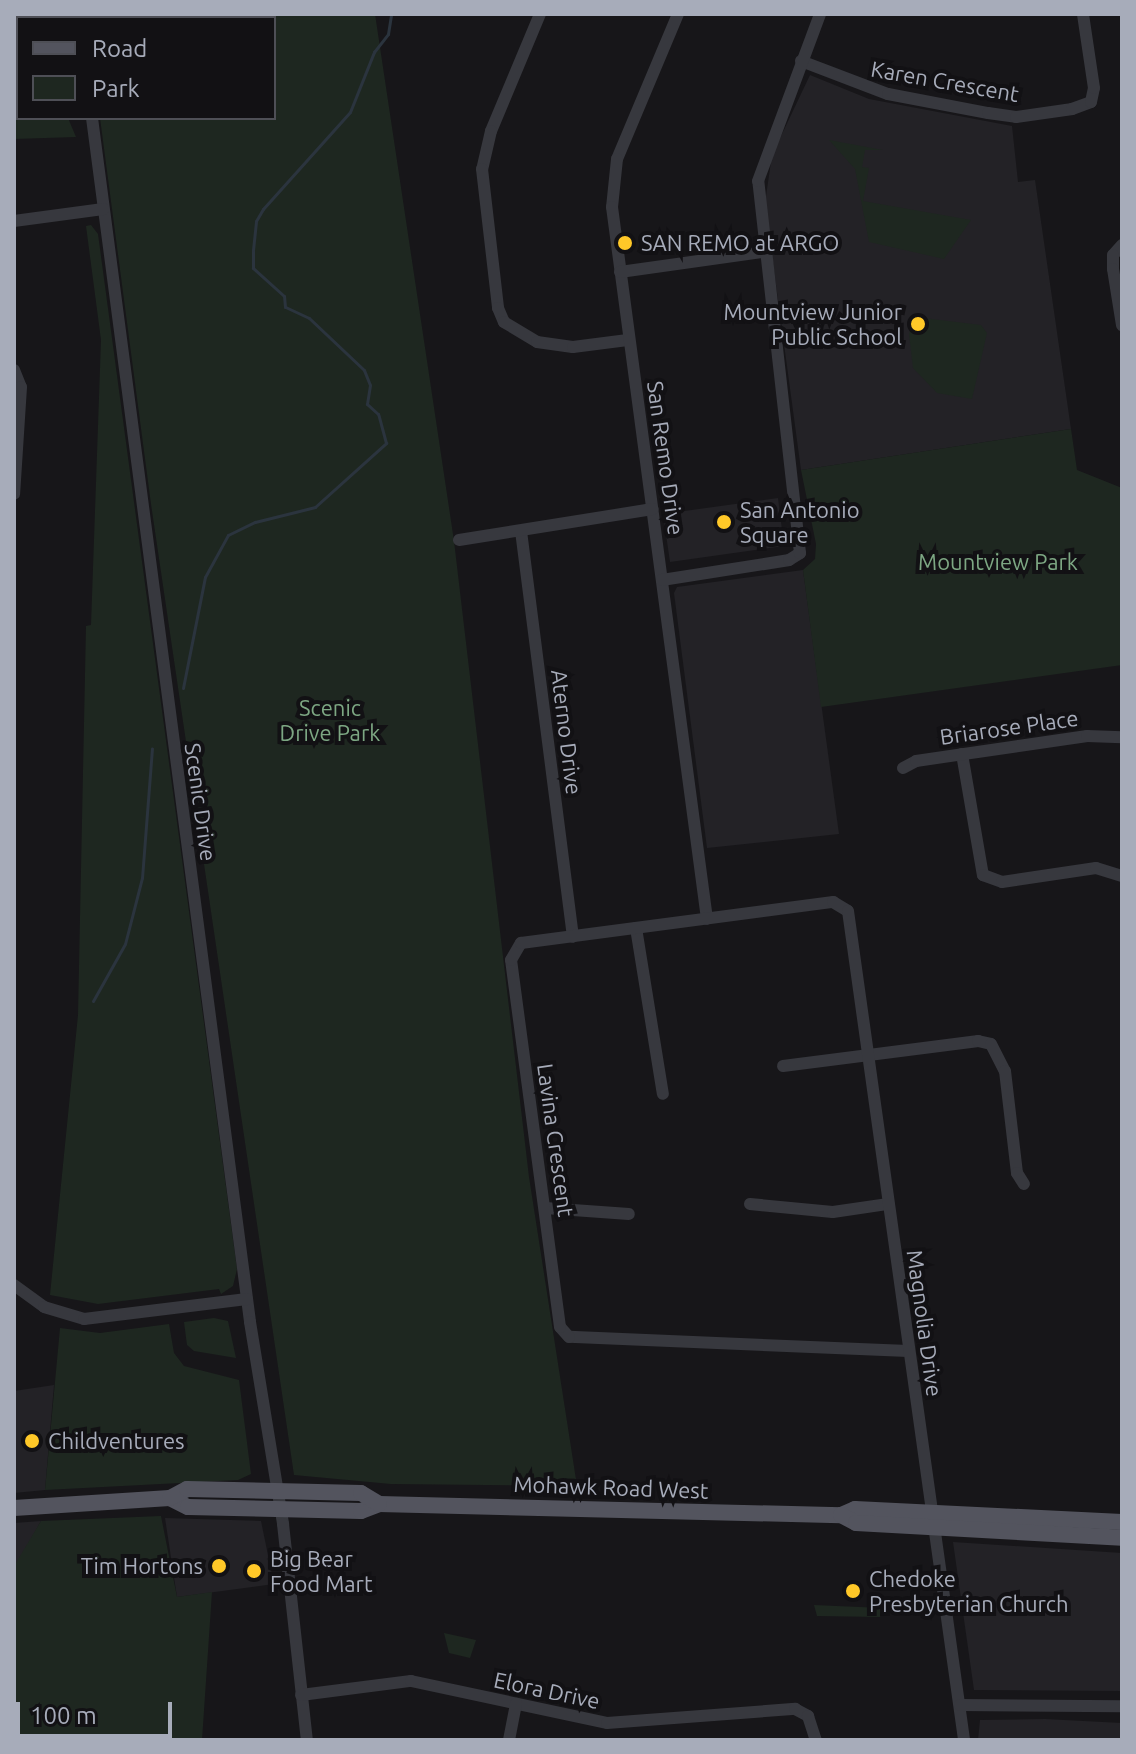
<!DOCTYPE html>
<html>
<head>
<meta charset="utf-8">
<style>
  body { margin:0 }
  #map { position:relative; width:1136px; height:1754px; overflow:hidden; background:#171619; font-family:Ubuntu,sans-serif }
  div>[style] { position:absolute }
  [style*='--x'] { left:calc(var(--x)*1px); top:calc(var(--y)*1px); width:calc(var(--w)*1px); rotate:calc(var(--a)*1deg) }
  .built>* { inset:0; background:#232226 }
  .green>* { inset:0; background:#1e2720 }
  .stream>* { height:3px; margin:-1.5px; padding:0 1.5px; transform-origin:1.5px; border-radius:1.5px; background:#2b343e }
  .minor>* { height:12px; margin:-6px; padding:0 6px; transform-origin:6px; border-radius:6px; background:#37383e }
  .major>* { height:16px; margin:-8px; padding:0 8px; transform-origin:8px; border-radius:8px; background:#53545e }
  .dots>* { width:22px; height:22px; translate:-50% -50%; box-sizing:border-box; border:4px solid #121114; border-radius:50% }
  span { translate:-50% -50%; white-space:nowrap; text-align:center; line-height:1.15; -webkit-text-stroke:8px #121114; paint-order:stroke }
  .street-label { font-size:22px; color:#a7acba }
  .poi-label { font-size:22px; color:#a7acba }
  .left { translate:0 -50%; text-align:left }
  .right { translate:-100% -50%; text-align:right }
  .park-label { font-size:22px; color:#7da783 }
  .frame { position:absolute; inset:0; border:16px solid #a7acba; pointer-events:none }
  .legend { position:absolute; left:16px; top:16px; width:260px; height:104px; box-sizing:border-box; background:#121114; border:2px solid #4e4f56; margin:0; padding:10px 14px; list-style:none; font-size:24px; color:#a7acba }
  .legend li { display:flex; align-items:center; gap:16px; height:40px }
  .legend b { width:40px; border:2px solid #4e4f56 }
  .scale { position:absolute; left:16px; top:1702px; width:156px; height:36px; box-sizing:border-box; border:4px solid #a7acba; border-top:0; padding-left:10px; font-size:24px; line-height:28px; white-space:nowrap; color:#a7acba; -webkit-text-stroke:6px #121114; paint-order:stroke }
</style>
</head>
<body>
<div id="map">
  <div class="built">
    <i style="clip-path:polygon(810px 75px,869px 99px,1012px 126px,1018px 182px,1035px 180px,1071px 429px,801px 470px,765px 203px,772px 155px)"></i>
    <i style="clip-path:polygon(778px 498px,784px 546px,670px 562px,663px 514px)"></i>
    <i style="clip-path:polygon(803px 570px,839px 834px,707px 848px,674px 593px,677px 587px)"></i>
    <i style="clip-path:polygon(54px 1385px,45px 1490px,14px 1493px,14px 1391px)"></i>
    <i style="clip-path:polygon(165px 1518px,261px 1521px,274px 1584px,177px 1597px)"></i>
    <i style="clip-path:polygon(41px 1521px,14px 1570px,14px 1523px)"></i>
    <i style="clip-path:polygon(953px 1542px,1122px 1553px,1122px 1691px,974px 1690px)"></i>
    <i style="clip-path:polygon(1045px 1719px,1122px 1723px,1122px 1740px,978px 1740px,980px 1720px)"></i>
  </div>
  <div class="green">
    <i style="clip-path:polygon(86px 14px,375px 14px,454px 541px,529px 1177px,577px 1486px,391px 1484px,294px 1475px,151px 504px,100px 118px,274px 118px,274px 18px)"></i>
    <i style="clip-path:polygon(14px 72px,18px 118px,68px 118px,76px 137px,14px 139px)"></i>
    <i style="clip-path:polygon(829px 140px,883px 150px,865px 150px,862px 167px,869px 168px,863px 201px,971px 220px,944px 259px,869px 242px,855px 169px)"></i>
    <i style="clip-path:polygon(91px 225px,98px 234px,237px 1269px,233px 1286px,221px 1294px,219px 1289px,98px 1304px,50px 1295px,78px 1015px,86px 626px,91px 625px,101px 340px,86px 226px)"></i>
    <i style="clip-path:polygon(915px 317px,981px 325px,987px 333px,972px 399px,937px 393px,913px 368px,909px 334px)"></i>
    <i style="clip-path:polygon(1071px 429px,1077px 470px,1122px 488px,1122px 665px,821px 707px,803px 570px,815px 559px,816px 544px,801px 470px)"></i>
    <i style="clip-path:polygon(214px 1318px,228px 1321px,236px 1358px,194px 1351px,187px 1345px,184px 1322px)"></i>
    <i style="clip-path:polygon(169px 1324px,174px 1353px,184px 1366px,239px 1380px,251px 1474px,238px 1480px,45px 1490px,60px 1328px,100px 1333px)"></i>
    <i style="clip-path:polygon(161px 1516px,177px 1597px,212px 1592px,202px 1740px,14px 1740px,14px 1566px,41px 1521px)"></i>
    <i style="clip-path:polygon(814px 1605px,882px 1608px,880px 1617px,817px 1616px)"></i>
    <i style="clip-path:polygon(444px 1633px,476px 1640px,470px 1658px,449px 1653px)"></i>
  </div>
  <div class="stream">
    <i style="--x:183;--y:688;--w:113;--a:-78.8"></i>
    <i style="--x:205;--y:577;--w:48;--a:-61.3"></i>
    <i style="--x:228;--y:535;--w:30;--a:-26"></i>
    <i style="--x:255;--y:522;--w:62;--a:-14"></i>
    <i style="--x:315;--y:507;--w:96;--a:-42"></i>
    <i style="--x:386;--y:443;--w:30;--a:-105"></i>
    <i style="--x:378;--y:414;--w:15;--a:-138"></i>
    <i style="--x:367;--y:404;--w:19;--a:-81"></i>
    <i style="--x:370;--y:385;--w:16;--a:-112"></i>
    <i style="--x:364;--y:370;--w:76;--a:-136.6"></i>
    <i style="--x:309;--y:318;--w:26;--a:-155"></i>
    <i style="--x:285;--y:307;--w:11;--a:-95"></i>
    <i style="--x:284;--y:296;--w:42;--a:-137.9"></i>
    <i style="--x:253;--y:268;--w:18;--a:-90"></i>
    <i style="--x:253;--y:250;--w:29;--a:-84"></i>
    <i style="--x:256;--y:221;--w:14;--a:-60"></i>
    <i style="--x:263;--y:209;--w:130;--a:-48.1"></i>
    <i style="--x:350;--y:112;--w:65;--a:-68.2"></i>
    <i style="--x:374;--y:52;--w:23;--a:-52"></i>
    <i style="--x:388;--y:34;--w:20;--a:-81"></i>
    <i style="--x:93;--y:1001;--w:65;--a:-60.7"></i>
    <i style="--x:125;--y:944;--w:68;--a:-75.6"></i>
    <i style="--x:142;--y:878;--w:130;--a:-85.6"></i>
  </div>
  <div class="minor">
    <i style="--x:79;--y:14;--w:4;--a:76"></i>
    <i style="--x:540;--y:14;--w:127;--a:112.7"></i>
    <i style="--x:491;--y:131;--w:39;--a:103"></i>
    <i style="--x:482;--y:169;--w:140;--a:83.4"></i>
    <i style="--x:498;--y:308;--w:15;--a:67"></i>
    <i style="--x:504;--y:322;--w:39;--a:31"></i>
    <i style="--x:537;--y:342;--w:36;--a:8"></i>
    <i style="--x:573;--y:347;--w:55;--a:-7.3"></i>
    <i style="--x:678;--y:14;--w:157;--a:112.8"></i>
    <i style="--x:617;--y:159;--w:48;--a:95.9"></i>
    <i style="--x:612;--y:207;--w:718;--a:82.4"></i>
    <i style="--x:801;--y:61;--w:93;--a:20.8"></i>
    <i style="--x:888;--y:94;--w:102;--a:10.8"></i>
    <i style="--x:988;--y:113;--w:28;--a:8"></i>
    <i style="--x:1016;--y:117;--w:57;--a:-8.1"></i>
    <i style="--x:1072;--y:109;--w:20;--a:-20"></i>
    <i style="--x:1091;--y:102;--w:14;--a:-78"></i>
    <i style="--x:1094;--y:88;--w:75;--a:-98.5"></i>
    <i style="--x:92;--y:118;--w:1214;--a:82.52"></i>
    <i style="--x:250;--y:1322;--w:205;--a:80.7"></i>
    <i style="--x:283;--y:1524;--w:217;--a:83.7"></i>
    <i style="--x:14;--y:221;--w:90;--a:-7.7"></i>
    <i style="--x:1122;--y:245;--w:13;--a:132"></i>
    <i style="--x:1113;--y:255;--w:14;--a:90"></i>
    <i style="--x:1113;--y:269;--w:57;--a:80.9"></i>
    <i style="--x:620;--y:272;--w:143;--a:-8"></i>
    <i style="--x:14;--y:370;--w:18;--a:68"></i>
    <i style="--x:21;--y:387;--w:107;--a:93.7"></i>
    <i style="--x:521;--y:531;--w:409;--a:82.7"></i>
    <i style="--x:459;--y:540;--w:196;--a:-9.1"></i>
    <i style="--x:662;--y:580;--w:129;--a:-8.9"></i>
    <i style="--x:789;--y:560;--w:13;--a:-32"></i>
    <i style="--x:800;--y:553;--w:374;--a:-96.4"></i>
    <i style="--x:758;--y:181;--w:178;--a:-69.6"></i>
    <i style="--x:962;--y:754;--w:123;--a:80.2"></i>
    <i style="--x:983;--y:875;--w:20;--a:20"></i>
    <i style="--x:1002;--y:882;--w:95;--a:-8.5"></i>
    <i style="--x:1096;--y:868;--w:27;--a:17"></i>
    <i style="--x:903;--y:768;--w:15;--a:-28"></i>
    <i style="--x:916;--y:761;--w:173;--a:-8.3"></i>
    <i style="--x:1087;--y:736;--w:35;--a:2"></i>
    <i style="--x:636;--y:928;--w:168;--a:80.8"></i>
    <i style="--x:783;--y:1066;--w:197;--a:-7.3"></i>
    <i style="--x:978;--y:1041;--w:13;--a:13"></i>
    <i style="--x:991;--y:1044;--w:30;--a:63"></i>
    <i style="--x:1005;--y:1071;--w:103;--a:83.3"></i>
    <i style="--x:1017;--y:1173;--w:13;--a:58"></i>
    <i style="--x:750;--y:1204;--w:83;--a:5.5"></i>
    <i style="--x:833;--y:1212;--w:56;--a:-8.3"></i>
    <i style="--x:545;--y:1208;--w:84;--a:4.1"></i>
    <i style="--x:14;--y:1285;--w:37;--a:36"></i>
    <i style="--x:44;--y:1307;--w:42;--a:16.7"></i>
    <i style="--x:84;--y:1319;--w:164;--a:-7"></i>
    <i style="--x:908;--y:1351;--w:339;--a:-177.6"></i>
    <i style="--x:569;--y:1337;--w:13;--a:-132"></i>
    <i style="--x:560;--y:1327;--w:370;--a:-97.6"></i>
    <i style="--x:511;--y:960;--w:20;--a:-60"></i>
    <i style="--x:521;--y:943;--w:315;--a:-7.5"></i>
    <i style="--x:833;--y:902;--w:17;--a:31"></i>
    <i style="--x:848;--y:911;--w:837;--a:82.03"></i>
    <i style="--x:301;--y:1695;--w:111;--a:-7.3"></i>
    <i style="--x:411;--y:1681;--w:200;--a:12.1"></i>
    <i style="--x:607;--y:1723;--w:189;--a:-4.3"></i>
    <i style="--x:795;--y:1709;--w:15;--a:28"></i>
    <i style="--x:808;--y:1716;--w:25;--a:72"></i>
    <i style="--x:960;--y:1705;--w:162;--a:0.4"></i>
    <i style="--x:509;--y:1740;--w:37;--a:-79"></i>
  </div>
  <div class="major">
    <i style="--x:170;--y:1498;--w:20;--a:27"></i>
    <i style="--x:188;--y:1507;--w:173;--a:1.3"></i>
    <i style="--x:361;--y:1511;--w:19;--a:-21"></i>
    <i style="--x:379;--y:1504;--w:462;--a:1.4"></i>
    <i style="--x:841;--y:1515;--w:15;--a:-23"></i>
    <i style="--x:855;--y:1509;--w:267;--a:2.8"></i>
    <i style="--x:14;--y:1508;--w:156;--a:-3.7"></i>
    <i style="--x:170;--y:1498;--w:19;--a:-28"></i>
    <i style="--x:187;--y:1489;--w:174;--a:1.3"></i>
    <i style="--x:361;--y:1493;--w:21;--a:31"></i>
    <i style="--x:841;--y:1515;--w:17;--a:28"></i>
    <i style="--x:856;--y:1523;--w:266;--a:3.2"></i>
  </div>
  <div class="dots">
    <i style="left:625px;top:243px;background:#ffc828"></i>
    <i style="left:918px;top:324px;background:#ffc828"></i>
    <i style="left:724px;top:522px;background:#ffc828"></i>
    <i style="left:32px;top:1441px;background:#ffc828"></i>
    <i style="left:219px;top:1566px;background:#ffc828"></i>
    <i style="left:254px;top:1571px;background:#ffc828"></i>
    <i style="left:853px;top:1591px;background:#ffc828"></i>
  </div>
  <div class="street-label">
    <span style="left:945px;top:81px;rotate:10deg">Karen Crescent</span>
    <span style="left:666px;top:458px;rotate:82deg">San Remo Drive</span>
    <span style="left:1009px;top:727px;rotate:-8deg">Briarose Place</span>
    <span style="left:567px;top:732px;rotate:83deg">Aterno Drive</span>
    <span style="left:201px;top:802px;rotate:82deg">Scenic Drive</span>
    <span style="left:556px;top:1140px;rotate:82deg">Lavina Crescent</span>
    <span style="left:925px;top:1323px;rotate:82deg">Magnolia Drive</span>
    <span style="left:611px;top:1487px;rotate:2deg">Mohawk Road West</span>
    <span style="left:547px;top:1690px;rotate:12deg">Elora Drive</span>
  </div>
  <div class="poi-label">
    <span class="left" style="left:641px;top:243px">SAN REMO at ARGO</span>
    <span class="right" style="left:902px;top:324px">Mountview Junior<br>Public School</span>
    <span class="left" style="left:740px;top:522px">San Antonio<br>Square</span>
    <span class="left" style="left:48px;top:1441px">Childventures</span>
    <span class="left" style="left:270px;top:1571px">Big Bear<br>Food Mart</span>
    <span class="right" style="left:203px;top:1566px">Tim Hortons</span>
    <span class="left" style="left:869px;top:1591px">Chedoke<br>Presbyterian Church</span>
  </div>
  <div class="park-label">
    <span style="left:998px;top:562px">Mountview Park</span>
    <span style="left:330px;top:720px">Scenic<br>Drive Park</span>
  </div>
  <div class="frame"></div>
  <ul class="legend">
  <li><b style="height:10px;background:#53545e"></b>Road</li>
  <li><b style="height:22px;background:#1e2720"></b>Park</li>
  </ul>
  <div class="scale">100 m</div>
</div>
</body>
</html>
